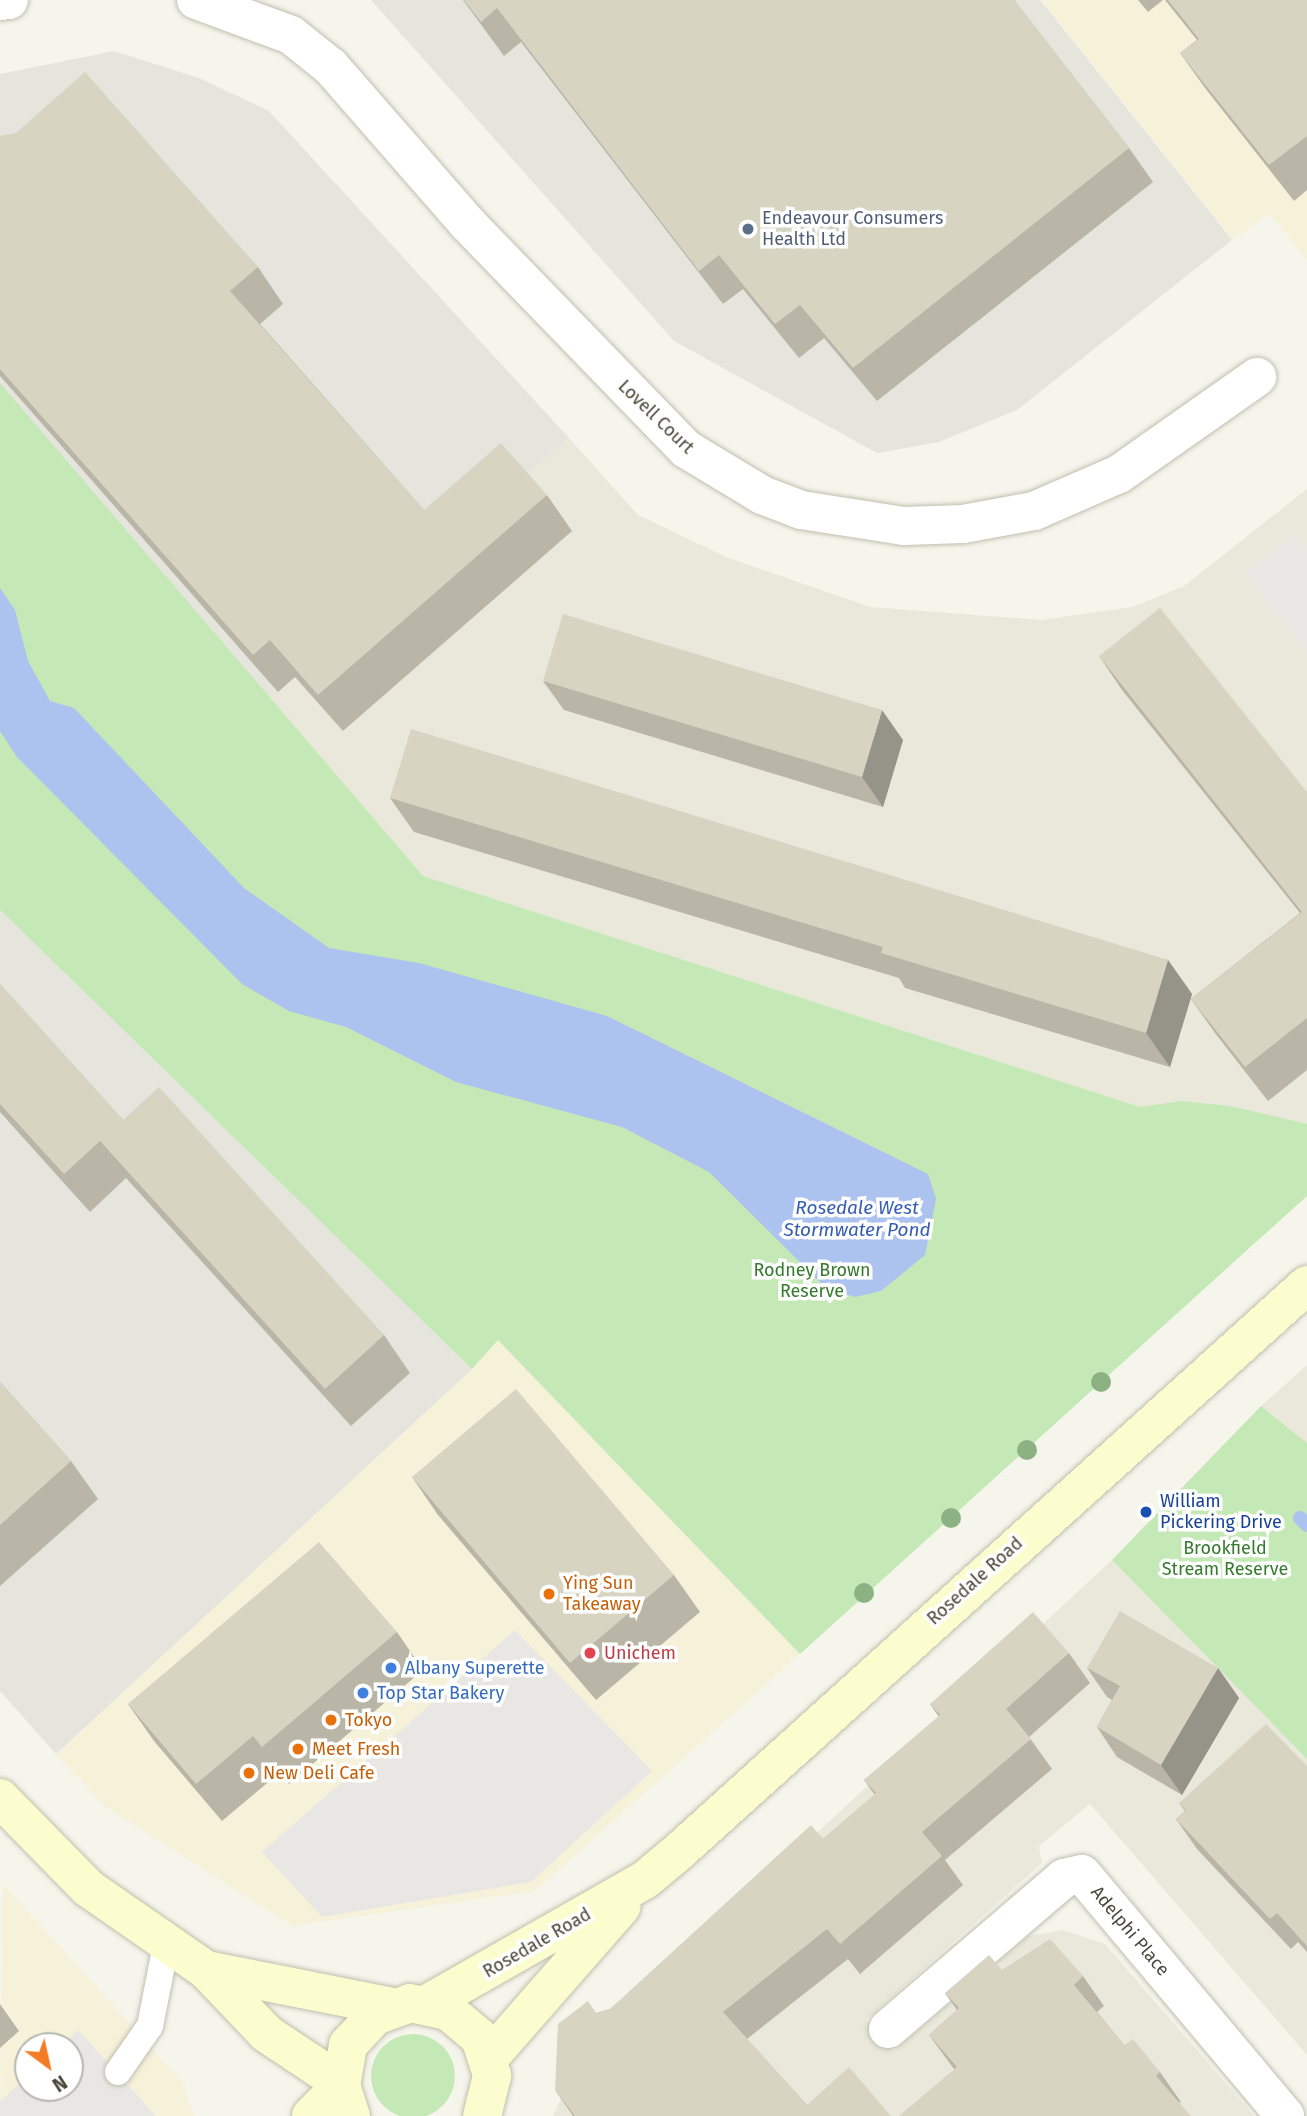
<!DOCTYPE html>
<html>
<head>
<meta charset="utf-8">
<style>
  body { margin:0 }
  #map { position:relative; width:1307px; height:2116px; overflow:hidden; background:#f5f5ec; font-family:"Fira Sans",sans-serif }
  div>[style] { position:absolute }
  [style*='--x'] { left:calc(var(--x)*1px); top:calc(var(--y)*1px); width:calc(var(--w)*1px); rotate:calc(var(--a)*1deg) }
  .residential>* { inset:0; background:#e9e8da }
  .commercial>* { inset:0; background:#f6f1d9 }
  .industrial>* { inset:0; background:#e5e4dd }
  .green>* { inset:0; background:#c5e8b7 }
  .round { border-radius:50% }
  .parking>* { inset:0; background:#e8e7e3 }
  .water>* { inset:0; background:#acc2ef }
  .stream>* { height:14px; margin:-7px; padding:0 7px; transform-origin:7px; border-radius:7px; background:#acc2ef }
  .roads { filter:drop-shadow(0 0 2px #c1bfae) drop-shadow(0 0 2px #c1bfae) }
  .lane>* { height:26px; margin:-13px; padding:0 13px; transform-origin:13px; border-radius:13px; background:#fff }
  .street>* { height:38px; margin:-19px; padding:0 19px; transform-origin:19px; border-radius:19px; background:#fff }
  .secondary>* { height:38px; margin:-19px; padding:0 19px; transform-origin:19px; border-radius:19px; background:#fcfdce }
  .trees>* { width:20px; height:20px; margin:-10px; border-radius:50%; background:#8cb283 }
  .wall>* { inset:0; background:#b9b6a7 }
  .shaded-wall>* { inset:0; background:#969488 }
  .building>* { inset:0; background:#d7d4c2 }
  .dots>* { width:19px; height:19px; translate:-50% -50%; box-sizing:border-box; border:4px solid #fff; border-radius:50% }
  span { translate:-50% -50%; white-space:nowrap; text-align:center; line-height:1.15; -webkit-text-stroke:7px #fff; paint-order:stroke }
  .service-label { font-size:18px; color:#4e5e75 }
  .left { translate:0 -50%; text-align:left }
  .street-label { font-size:18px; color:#4a4839 }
  .park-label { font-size:18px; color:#367b2d }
  .transit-label { font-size:18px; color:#164399 }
  .food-label { font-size:18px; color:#c56008 }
  .health-label { font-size:18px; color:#be3a42 }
  .shop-label { font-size:18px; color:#366cbe }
  .water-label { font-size:19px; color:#355db4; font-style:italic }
  .north { position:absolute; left:14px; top:2032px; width:70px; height:70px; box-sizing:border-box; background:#fff; border:2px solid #b7b6b0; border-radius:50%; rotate:147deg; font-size:19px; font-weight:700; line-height:28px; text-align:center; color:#4a4839 }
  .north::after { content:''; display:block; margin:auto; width:24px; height:32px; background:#f37b26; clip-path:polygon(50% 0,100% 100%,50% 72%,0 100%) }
</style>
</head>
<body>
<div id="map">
  <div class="residential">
    <i style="clip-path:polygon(569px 438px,638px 515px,726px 557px,870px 607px,1042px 620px,1132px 607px,1184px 586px,1307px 489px,1307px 1161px,423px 876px,269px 700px)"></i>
    <i style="clip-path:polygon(1307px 1365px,1307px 1443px,1261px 1406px)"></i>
    <i style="clip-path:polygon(1112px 1560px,1307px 1759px,1307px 2055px,1090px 1804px,1039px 1846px,1042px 1863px,866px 2020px,894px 2051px,1028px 1936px,1063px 1930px,1105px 1944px,1254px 2116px,553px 2116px,584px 2048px)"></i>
  </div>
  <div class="commercial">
    <i style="clip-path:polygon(1040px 0,1307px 0,1307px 260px,1269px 213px,1232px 240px)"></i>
    <i style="clip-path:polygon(497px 1339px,800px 1654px,535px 1891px,292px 1926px,104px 1806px,56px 1754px)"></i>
    <i style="clip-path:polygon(evenodd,3px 1884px,184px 2084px,194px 2116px,0 2116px,3px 1884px,28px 2046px,70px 2046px,70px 2088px,28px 2088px,28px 2046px)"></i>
  </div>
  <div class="industrial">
    <i style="clip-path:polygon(371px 0,1040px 0,1232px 240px,1017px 410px,939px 442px,877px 453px,674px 341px)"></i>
    <i style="clip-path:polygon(114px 51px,199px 78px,269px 111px,569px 438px,269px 700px,0 392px,0 74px)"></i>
    <i style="clip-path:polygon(0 910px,472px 1369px,56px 1754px,0 1691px)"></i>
  </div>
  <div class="green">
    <i style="clip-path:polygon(0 383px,423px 876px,1140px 1107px,1181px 1101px,1230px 1106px,1307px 1124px,1307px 1196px,800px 1654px,498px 1340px,472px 1369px,0 910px)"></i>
    <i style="clip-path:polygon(1261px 1406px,1307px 1443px,1307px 1759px,1112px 1560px)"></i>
    <i class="round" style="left:371px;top:2034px;width:84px;height:84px"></i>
  </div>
  <div class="parking">
    <i style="clip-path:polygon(1295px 532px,1307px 547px,1307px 653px,1244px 574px)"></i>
    <i style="clip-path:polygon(515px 1630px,652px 1771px,531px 1882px,322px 1917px,262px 1852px)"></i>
    <i style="clip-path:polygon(78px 2030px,156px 2116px,0 2116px,0 2101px,28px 2076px,28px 2088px,70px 2088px,70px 2046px,61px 2046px)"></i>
  </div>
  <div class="water">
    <i style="clip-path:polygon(0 588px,15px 610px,28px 661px,50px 701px,74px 708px,244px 888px,329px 948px,419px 963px,607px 1016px,928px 1174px,936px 1199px,925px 1255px,881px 1291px,855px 1297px,825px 1287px,709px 1172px,622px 1127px,456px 1082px,346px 1027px,289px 1011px,242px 984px,17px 757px,0 731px)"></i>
  </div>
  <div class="stream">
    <i style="--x:1300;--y:1518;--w:10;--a:45"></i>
  </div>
  <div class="roads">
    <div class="lane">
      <i style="--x:118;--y:2072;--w:56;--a:-55.2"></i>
      <i style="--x:150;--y:2026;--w:83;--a:-78.8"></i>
    </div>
    <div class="street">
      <i style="--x:196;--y:0;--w:101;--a:20.2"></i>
      <i style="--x:291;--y:35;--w:51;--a:38.7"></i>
      <i style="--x:331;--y:67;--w:207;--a:48.9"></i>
      <i style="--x:467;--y:223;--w:315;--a:45.9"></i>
      <i style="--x:686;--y:449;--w:89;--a:31.2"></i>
      <i style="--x:762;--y:495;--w:42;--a:21"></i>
      <i style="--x:801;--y:510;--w:104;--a:8.8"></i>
      <i style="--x:904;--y:526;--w:59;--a:-1.9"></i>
      <i style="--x:963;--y:524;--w:72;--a:-10.4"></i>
      <i style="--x:1034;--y:511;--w:93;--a:-23.5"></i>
      <i style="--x:1119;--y:474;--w:169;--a:-35.1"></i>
      <i style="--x:0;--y:1;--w:9;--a:-6"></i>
      <i style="--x:888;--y:2029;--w:232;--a:-40.6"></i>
      <i style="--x:1064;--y:1878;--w:18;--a:-13"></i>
      <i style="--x:1082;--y:1874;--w:316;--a:50"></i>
    </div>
    <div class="secondary">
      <i style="--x:0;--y:1798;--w:126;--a:45.6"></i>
      <i style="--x:88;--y:1888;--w:144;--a:34.8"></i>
      <i style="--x:206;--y:1970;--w:88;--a:46.4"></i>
      <i style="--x:267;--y:2034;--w:89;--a:33.5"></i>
      <i style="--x:206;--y:1970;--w:191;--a:11.2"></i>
      <i style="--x:427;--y:2004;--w:252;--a:-29.7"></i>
      <i style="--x:646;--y:1879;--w:38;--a:-40"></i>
      <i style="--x:675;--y:1855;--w:851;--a:-42.05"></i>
      <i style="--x:489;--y:2058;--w:201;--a:-48.8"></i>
      <i style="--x:311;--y:2116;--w:42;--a:-45"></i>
      <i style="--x:351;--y:2116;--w:32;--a:-108"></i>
      <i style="--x:341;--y:2086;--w:42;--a:-80.3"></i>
      <i style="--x:348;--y:2045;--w:40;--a:-47"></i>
      <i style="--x:375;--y:2016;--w:37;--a:-20"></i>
      <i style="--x:410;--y:2003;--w:39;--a:12"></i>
      <i style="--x:448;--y:2011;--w:42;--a:40.2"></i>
      <i style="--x:480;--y:2038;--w:40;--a:72"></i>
      <i style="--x:492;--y:2076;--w:41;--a:104"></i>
    </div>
  </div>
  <div class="trees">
    <i style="left:1101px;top:1382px"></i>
    <i style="left:1027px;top:1450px"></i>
    <i style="left:951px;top:1518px"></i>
    <i style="left:864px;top:1593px"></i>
  </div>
  <div class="wall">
    <i style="clip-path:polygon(463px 0,1014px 0,1129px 148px,1153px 182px,877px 401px,824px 338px,799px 358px,743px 289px,723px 304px,521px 42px,504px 56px)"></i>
    <i style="clip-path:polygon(1138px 0,1163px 0,1148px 12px)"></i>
    <i style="clip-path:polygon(1165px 0,1307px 0,1307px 190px,1294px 201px,1205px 88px,1180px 53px,1197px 40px)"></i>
    <i style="clip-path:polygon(0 136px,258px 267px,283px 304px,260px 324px,424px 510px,547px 495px,572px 531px,343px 731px,295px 677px,278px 692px,0 376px)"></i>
    <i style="clip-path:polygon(1099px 656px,1307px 792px,1307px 1070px,1268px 1101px,1215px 1033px,1191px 999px,1300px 913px,1122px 690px)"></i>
    <i style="clip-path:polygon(543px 681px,903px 740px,883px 807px,564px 710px)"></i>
    <i style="clip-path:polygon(390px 798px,1168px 960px,1192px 994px,1170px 1067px,905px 988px,899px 978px,414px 832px)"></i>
    <i style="clip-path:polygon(0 984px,123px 1120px,384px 1335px,410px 1373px,351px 1426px,126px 1178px,90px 1212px,0 1112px)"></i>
    <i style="clip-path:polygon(0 1382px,71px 1461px,98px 1499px,0 1586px)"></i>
    <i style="clip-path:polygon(412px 1477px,674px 1575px,700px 1612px,596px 1700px,438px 1515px)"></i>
    <i style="clip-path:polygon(397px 1632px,423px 1670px,289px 1784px,279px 1773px,222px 1821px,154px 1741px,128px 1704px)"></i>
    <i style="clip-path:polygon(1069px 1653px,1090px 1683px,1029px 1737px,1052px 1769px,945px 1860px,963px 1885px,860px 1974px,848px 1959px,747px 2039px,807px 2105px,891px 2116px,573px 2116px,555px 2090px,596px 2013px,610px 2009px,823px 1839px,875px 1795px,864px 1780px,939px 1717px,930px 1704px)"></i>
    <i style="clip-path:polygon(1087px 1668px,1218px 1668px,1239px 1698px,1182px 1795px,1117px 1757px,1097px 1727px,1112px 1700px,1107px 1697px)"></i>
    <i style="clip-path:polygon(1307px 1766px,1307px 1952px,1298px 1942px,1291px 1949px,1197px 1849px,1176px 1819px,1185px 1811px,1179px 1803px)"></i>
    <i style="clip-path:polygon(1002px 1970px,1083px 1976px,1104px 2006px,1097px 2012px,1124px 2045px,1160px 2072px,1181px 2102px,1179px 2103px,954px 2069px,929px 2035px,957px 2010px,945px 1993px)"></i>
    <i style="clip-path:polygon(0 2004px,19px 2031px,0 2048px)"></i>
  </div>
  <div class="shaded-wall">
    <i style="clip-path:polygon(882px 710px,903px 740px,883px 807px,862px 777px)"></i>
    <i style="clip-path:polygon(1168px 960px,1192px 994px,1170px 1067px,1146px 1033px)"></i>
    <i style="clip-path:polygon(1218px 1668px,1239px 1698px,1182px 1795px,1161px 1765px)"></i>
  </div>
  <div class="building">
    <i style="clip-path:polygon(464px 0,1014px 0,1129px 148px,853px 368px,800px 305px,775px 324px,719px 255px,699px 271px,497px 8px,481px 22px)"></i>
    <i style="clip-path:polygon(1168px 0,1307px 0,1307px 136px,1269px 165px,1180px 53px,1199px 39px)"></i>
    <i style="clip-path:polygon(85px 72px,258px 267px,230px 291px,424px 510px,501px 443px,547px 495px,318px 695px,270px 640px,253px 655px,0 369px,0 136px,16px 133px)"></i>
    <i style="clip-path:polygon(1160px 608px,1307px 792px,1307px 1018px,1245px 1067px,1191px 999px,1302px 912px,1099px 656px)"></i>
    <i style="clip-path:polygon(563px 614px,882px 710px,862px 777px,543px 681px)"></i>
    <i style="clip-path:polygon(411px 729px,1168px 960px,1146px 1033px,881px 953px,883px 947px,390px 798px)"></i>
    <i style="clip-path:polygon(0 984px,123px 1120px,159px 1087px,384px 1335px,325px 1389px,100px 1141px,64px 1174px,0 1104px)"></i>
    <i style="clip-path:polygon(0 1382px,71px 1461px,0 1525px)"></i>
    <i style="clip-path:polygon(516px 1389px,674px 1575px,570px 1663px,412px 1477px)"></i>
    <i style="clip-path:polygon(319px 1542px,397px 1632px,262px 1747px,253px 1736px,196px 1784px,128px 1704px)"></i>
    <i style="clip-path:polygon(1120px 1611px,1218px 1668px,1161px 1765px,1097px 1727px,1120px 1686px,1087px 1668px)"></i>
    <i style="clip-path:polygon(1033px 1612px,1069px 1653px,1006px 1709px,1031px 1739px,922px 1832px,942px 1856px,840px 1944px,827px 1929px,723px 2012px,807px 2105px,849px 2067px,891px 2116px,575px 2116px,555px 2090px,558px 2024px,588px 2001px,596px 2013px,610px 2009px,811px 1825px,823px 1839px,876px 1793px,864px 1780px,940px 1715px,930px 1704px)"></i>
    <i style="clip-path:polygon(1266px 1724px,1307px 1766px,1307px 1946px,1277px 1913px,1270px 1919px,1176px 1819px,1186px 1810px,1179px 1803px)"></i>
    <i style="clip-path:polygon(1050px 1939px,1083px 1976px,1074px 1985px,1124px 2045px,1133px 2039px,1160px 2072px,1156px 2076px,1191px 2116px,899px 2116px,957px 2067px,929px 2035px,959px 2008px,945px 1993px,989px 1955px,1002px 1970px)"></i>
  </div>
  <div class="dots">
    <i style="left:748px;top:229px;background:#5c6f8a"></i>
    <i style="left:1146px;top:1512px;background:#1a4fb4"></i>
    <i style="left:549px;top:1594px;background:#e8710a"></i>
    <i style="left:590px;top:1653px;background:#e0444e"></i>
    <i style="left:391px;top:1668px;background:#3f7fe0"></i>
    <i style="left:363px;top:1693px;background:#3f7fe0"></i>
    <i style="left:331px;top:1720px;background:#e8710a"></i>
    <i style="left:298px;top:1749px;background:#e8710a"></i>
    <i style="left:249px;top:1773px;background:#e8710a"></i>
  </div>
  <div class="service-label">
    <span class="left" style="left:762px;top:229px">Endeavour Consumers<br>Health Ltd</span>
  </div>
  <div class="street-label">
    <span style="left:656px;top:417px;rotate:44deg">Lovell Court</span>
    <span style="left:975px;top:1581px;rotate:-42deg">Rosedale Road</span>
    <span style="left:1130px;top:1931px;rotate:50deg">Adelphi Place</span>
    <span style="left:537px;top:1943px;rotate:-30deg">Rosedale Road</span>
  </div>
  <div class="park-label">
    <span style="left:812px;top:1281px">Rodney Brown<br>Reserve</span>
    <span style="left:1225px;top:1559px">Brookfield<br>Stream Reserve</span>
  </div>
  <div class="transit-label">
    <span class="left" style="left:1160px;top:1512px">William<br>Pickering Drive</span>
  </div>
  <div class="food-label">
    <span class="left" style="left:563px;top:1594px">Ying Sun<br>Takeaway</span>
    <span class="left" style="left:345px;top:1720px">Tokyo</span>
    <span class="left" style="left:312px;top:1749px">Meet Fresh</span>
    <span class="left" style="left:263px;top:1773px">New Deli Cafe</span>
  </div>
  <div class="health-label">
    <span class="left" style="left:604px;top:1653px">Unichem</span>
  </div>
  <div class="shop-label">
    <span class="left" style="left:405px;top:1668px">Albany Superette</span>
    <span class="left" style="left:377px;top:1693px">Top Star Bakery</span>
  </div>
  <div class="water-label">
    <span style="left:857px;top:1219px">Rosedale West<br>Stormwater Pond</span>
  </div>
  <div class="north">N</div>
</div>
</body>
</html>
